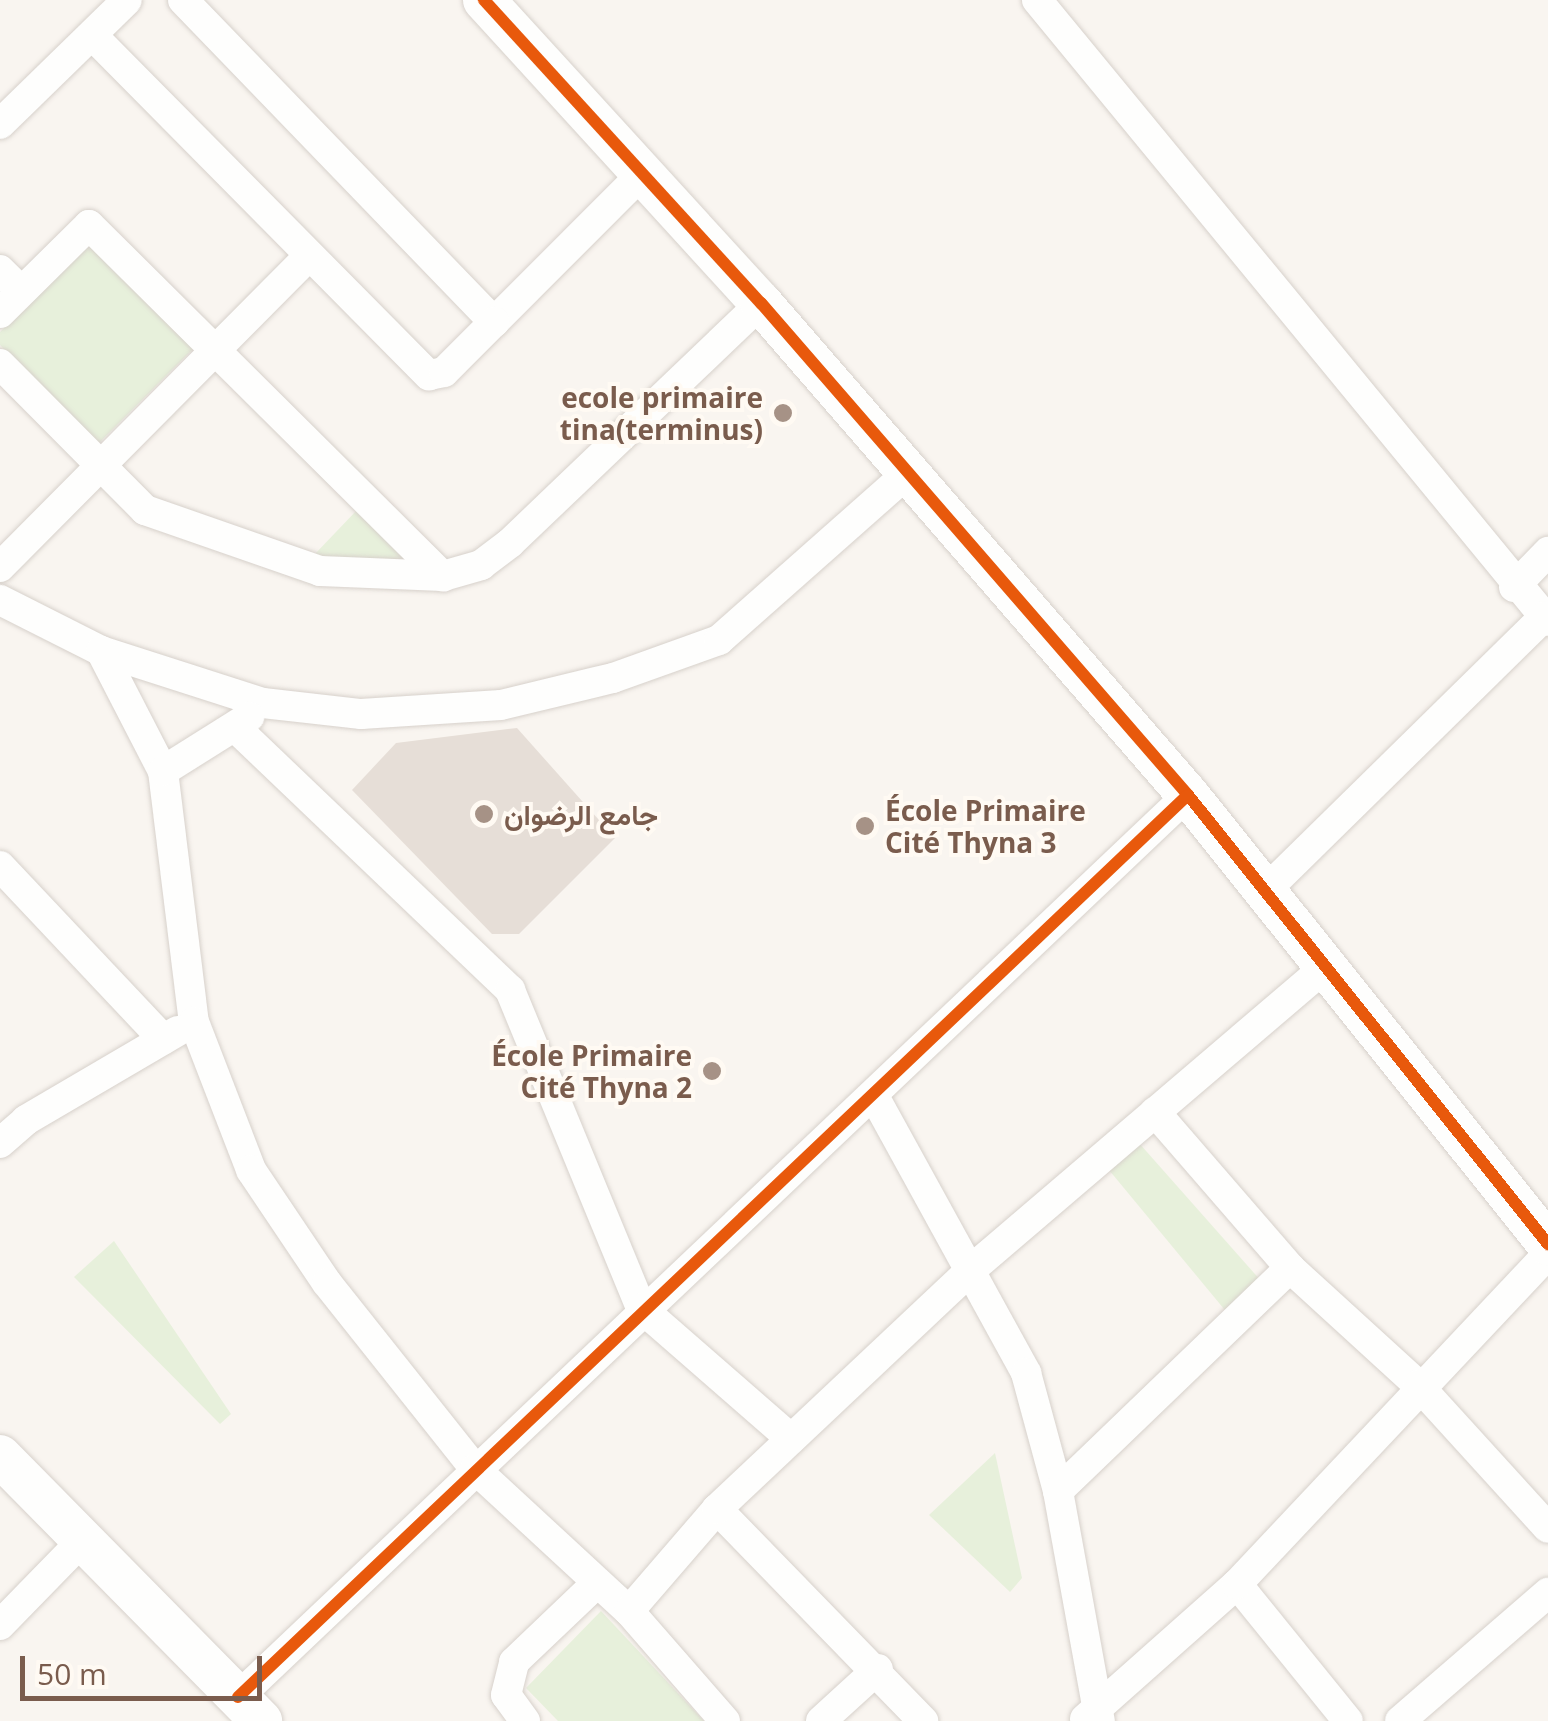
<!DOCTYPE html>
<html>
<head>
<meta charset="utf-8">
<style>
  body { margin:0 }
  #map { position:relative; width:1548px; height:1721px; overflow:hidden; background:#f9f5f0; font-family:"Open Sans",Vazirmatn,sans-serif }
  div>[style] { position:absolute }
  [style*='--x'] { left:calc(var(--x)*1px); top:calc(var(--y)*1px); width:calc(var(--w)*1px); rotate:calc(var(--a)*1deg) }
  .green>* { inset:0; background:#e7f0db }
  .building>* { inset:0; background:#e6ded7 }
  .roads { filter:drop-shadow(0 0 2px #d7d1cb) drop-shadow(0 0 2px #d7d1cb) }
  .street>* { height:30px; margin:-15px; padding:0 15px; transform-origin:15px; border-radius:15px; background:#fefefd }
  .secondary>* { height:42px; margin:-21px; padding:0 21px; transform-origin:21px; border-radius:21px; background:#fefefd }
  .cycleway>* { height:12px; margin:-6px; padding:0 6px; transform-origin:6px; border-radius:6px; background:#e8590c }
  .dots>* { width:28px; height:28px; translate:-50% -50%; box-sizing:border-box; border:5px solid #fffaf3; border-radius:50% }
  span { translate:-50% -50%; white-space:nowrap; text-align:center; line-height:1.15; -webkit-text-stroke:8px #fffaf3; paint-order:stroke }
  .poi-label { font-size:28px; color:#7a5c4d; font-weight:700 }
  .right { translate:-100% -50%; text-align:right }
  .left { translate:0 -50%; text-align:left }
  .scale { position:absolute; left:20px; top:1656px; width:242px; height:45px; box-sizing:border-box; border:5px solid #7a5c4d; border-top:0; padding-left:12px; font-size:30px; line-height:35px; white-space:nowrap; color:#7a5c4d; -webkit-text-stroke:8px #fffaf3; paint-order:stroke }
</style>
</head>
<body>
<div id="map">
  <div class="green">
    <i style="clip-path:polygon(91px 242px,193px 349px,97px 445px,0 345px,0 332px)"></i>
    <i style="clip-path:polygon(357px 510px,408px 560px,384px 567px,314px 555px)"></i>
    <i style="clip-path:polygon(1139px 1143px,1262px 1282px,1229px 1315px,1109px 1170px)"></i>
    <i style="clip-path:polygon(114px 1241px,231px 1414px,220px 1424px,74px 1277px)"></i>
    <i style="clip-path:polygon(995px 1453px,1022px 1578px,1010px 1592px,929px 1515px)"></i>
    <i style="clip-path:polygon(601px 1611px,704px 1721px,558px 1721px,526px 1688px)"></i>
  </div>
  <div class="building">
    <i style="clip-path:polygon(517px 728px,615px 838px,519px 934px,492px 934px,352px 790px,396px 743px)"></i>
  </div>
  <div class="roads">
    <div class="street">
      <i style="--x:183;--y:0;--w:448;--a:46"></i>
      <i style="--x:494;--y:322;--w:206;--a:-45"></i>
      <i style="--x:1037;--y:0;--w:804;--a:50.55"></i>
      <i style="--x:92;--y:35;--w:479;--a:45.3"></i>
      <i style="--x:429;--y:375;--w:15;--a:-11"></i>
      <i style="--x:444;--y:372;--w:71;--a:-45"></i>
      <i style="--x:0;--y:124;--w:177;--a:-44.3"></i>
      <i style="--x:0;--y:270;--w:30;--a:45"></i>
      <i style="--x:0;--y:313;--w:125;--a:-44.7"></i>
      <i style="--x:89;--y:225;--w:499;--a:44.8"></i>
      <i style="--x:0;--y:364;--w:206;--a:45.2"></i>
      <i style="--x:145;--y:510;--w:185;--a:19.2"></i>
      <i style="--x:320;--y:571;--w:123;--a:2.3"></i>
      <i style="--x:443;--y:576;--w:40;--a:-16"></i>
      <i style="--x:481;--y:565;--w:36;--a:-37"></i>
      <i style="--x:510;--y:543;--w:347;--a:-43.7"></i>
      <i style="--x:0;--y:567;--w:438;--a:-45.2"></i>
      <i style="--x:1514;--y:587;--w:49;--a:-45.8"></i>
      <i style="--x:0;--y:600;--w:113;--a:26.8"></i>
      <i style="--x:101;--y:651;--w:170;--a:17.8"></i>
      <i style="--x:263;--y:703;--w:99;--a:6.4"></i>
      <i style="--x:361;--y:714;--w:140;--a:-3.7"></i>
      <i style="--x:501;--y:705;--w:115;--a:-13.6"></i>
      <i style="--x:613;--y:678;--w:113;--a:-19.7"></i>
      <i style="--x:719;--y:640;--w:254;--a:-41.5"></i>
      <i style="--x:101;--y:651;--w:135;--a:62.7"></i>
      <i style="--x:163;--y:771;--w:253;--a:83"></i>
      <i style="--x:194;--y:1022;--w:159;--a:68.9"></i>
      <i style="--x:251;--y:1170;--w:136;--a:56.1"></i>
      <i style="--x:327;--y:1283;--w:238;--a:51.5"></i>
      <i style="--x:475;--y:1469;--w:209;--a:42.7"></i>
      <i style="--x:629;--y:1611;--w:146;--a:48.9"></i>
      <i style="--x:237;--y:729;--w:378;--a:43.7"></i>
      <i style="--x:510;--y:990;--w:344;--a:67.6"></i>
      <i style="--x:641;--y:1308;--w:199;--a:41.1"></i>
      <i style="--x:163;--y:771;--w:102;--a:-32.1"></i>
      <i style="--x:0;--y:866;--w:238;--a:46.7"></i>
      <i style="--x:1266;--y:890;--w:390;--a:-44.5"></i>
      <i style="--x:875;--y:1098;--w:314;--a:61.2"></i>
      <i style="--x:1026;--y:1373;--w:122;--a:74.8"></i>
      <i style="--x:1058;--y:1491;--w:234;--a:79.7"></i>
      <i style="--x:1155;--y:1112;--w:206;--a:49.1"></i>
      <i style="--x:1290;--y:1268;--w:173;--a:42.4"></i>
      <i style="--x:1418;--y:1385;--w:193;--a:47.7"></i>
      <i style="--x:0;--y:1143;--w:35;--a:-41"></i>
      <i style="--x:26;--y:1120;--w:176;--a:-30.4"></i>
      <i style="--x:1058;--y:1491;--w:322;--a:-43.9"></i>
      <i style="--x:717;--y:1509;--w:296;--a:45.8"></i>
      <i style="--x:1237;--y:1584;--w:176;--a:51"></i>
      <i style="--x:629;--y:1611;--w:135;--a:-49.2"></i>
      <i style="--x:717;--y:1509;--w:352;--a:-43.3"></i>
      <i style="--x:973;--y:1268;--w:468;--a:-40.5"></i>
      <i style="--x:0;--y:1625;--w:119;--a:-45.7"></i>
      <i style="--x:238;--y:1697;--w:1310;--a:-43.52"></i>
      <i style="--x:1085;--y:1719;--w:203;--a:-41.6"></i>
      <i style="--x:1237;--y:1584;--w:453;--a:-46.7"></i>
      <i style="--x:525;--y:1721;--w:32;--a:-126"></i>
      <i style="--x:506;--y:1695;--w:34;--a:-76"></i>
      <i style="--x:514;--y:1662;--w:115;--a:-43.6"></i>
      <i style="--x:821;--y:1721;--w:77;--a:-42.4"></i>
      <i style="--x:1400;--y:1721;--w:196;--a:-40.9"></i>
    </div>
    <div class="secondary">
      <i style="--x:484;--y:0;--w:411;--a:47.6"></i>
      <i style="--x:761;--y:303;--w:651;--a:49.05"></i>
      <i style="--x:1188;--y:795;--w:576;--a:51.28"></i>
      <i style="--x:0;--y:1456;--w:372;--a:45.4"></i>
    </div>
  </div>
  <div class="cycleway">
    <i style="--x:484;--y:0;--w:411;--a:47.6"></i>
    <i style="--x:761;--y:303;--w:651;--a:49.05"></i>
    <i style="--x:1188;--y:795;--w:576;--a:51.28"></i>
    <i style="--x:238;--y:1697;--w:1310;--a:-43.52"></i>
  </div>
  <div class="dots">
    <i style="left:783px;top:413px;background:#a69286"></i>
    <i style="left:484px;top:814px;background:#a69286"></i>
    <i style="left:865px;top:826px;background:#a69286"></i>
    <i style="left:712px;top:1071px;background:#a69286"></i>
  </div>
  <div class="poi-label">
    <span class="right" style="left:763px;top:413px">ecole primaire<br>tina(terminus)</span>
    <span class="left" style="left:885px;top:826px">École Primaire<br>Cité Thyna 3</span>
    <span class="left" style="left:504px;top:814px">جامع الرضوان</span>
    <span class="right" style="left:692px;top:1071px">École Primaire<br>Cité Thyna 2</span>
  </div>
  <div class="scale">50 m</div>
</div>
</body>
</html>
